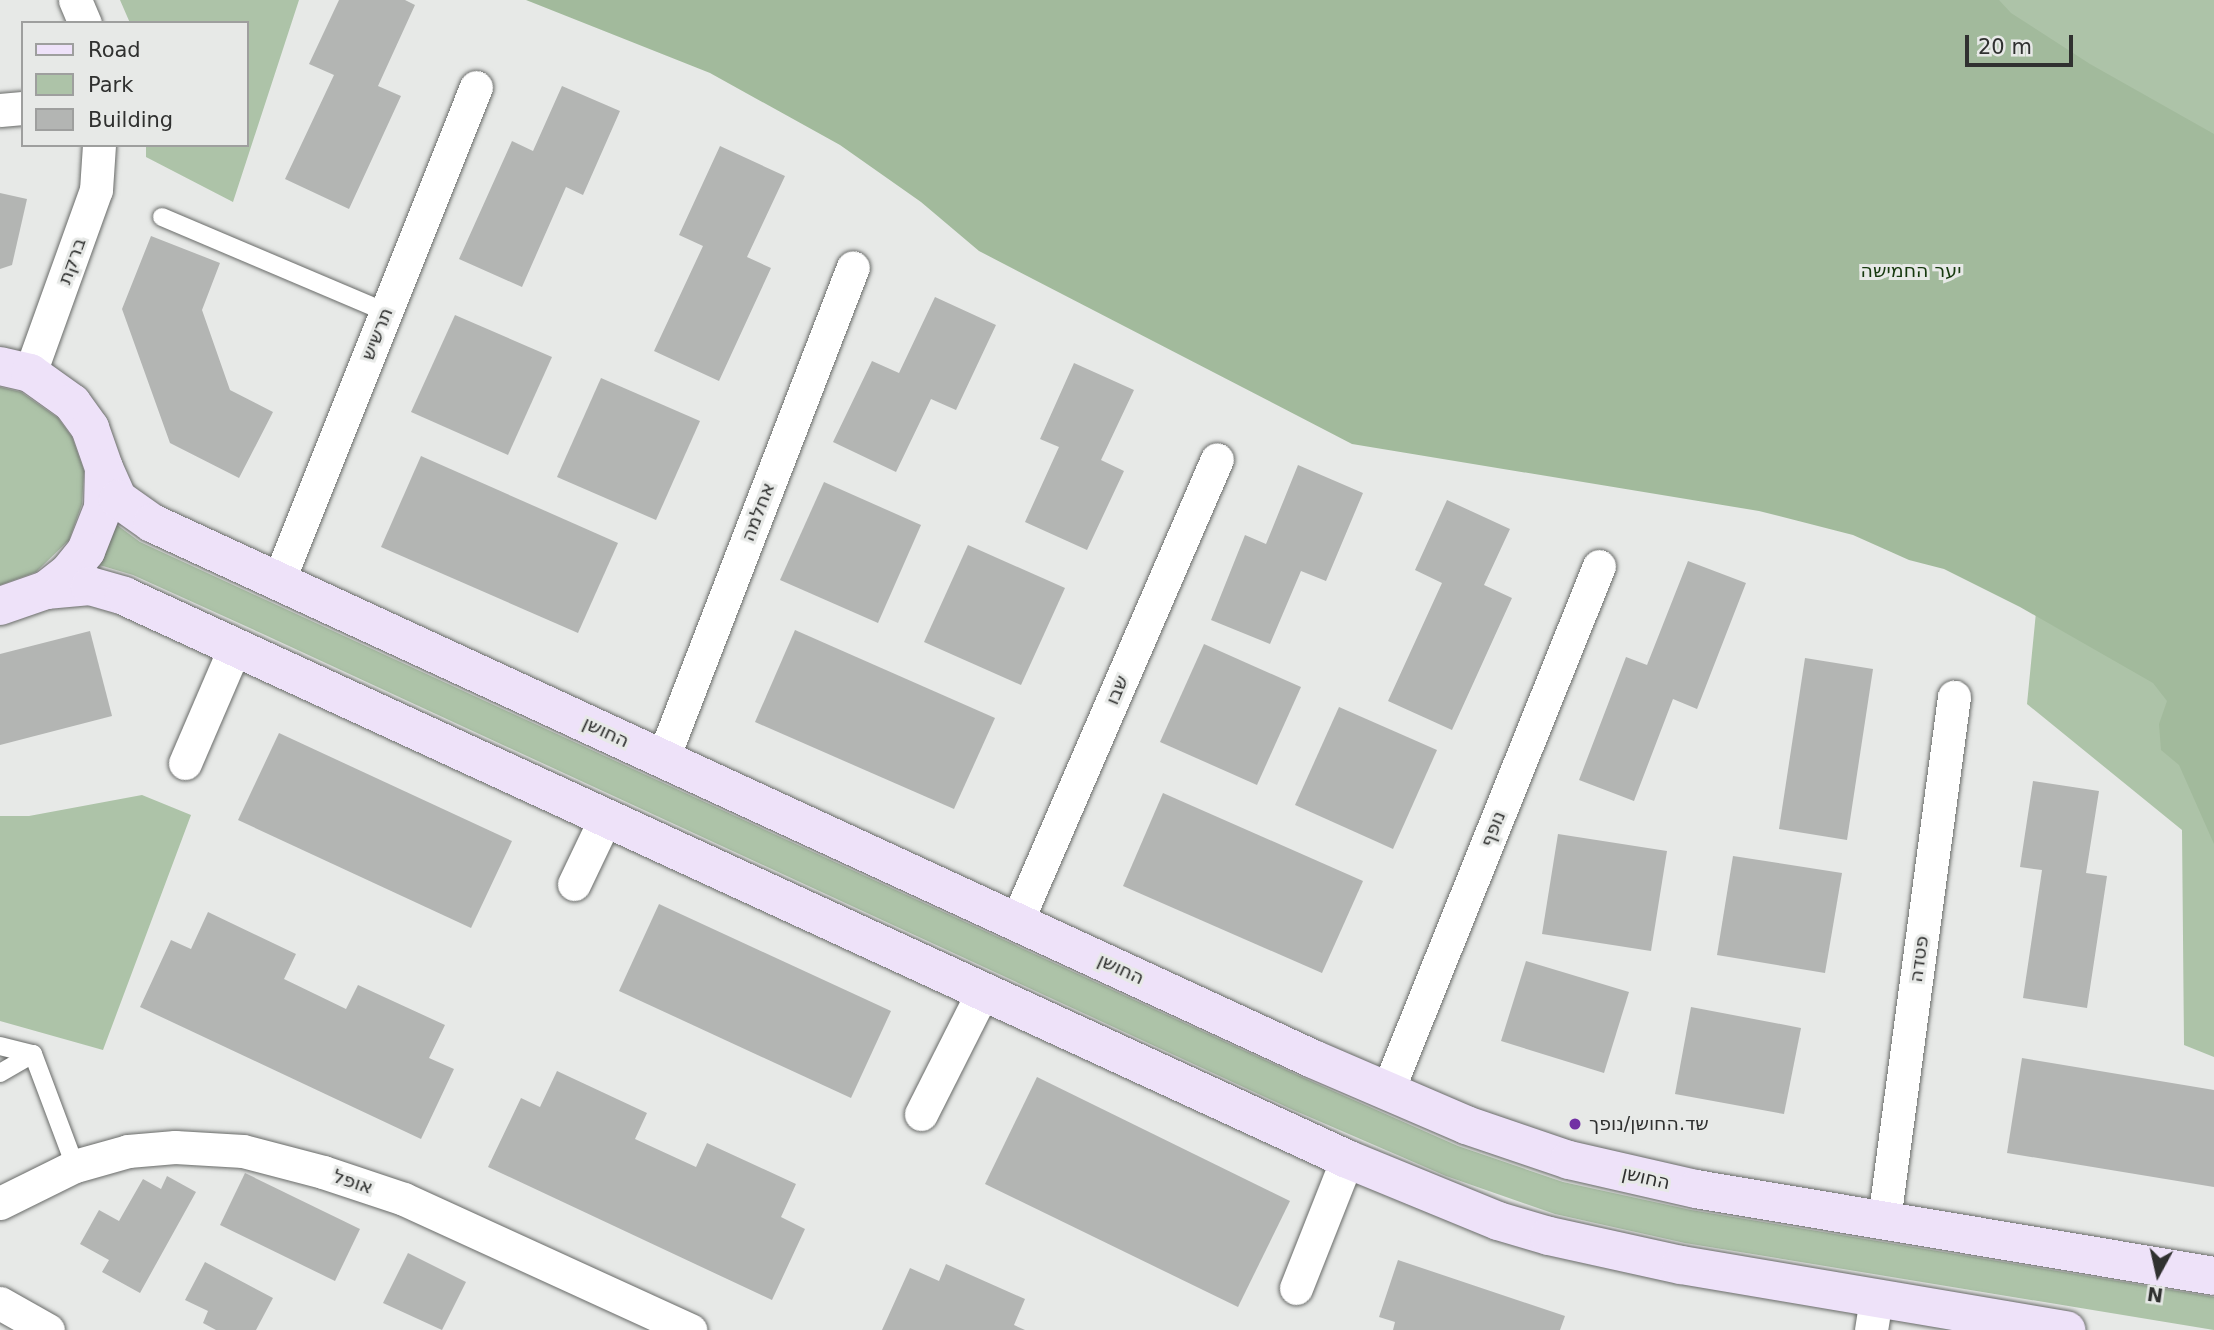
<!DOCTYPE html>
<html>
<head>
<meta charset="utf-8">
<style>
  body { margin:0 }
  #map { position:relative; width:2214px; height:1330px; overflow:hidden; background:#e7e9e7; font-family:"DejaVu Sans","Noto Sans Hebrew",sans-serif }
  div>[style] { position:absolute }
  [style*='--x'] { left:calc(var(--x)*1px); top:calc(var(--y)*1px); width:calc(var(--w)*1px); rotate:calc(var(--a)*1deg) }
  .green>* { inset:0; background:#adc3a8 }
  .forest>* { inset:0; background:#a2ba9c }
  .building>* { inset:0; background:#b3b5b3 }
  .roads { filter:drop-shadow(0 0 2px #696b69) drop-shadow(0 0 2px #696b69) }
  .lane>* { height:18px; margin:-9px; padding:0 9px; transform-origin:9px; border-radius:9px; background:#fff }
  .street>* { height:33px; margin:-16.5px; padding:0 16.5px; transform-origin:16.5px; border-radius:16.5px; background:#fff }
  .secondary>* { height:38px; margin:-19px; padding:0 19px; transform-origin:19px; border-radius:19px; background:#eee2f9 }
  .dots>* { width:19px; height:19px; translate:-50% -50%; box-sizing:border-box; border:4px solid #e7e9e7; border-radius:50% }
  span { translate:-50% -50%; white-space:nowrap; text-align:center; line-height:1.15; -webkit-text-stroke:6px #e7e9e7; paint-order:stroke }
  .street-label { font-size:19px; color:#303130 }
  .park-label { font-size:19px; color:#16390e }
  .poi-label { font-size:19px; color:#303130 }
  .left { translate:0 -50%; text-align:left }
  .legend { position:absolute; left:21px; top:21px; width:228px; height:126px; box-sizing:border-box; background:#e7e9e7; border:2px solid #9e9f9e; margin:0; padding:9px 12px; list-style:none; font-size:21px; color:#303130 }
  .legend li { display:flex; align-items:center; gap:14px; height:35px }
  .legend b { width:35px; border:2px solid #9e9f9e }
  .north { position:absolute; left:2123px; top:1239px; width:70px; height:70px; -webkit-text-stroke:5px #e7e9e7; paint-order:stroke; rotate:188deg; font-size:19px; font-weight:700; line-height:28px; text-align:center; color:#303130 }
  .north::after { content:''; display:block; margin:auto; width:24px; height:32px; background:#303130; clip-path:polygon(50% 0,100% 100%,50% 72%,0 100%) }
  .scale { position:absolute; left:1965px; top:35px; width:108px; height:32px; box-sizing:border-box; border:4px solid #303130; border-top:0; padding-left:9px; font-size:21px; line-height:24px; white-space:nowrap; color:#303130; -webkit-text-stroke:5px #e7e9e7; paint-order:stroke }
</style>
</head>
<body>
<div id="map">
  <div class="green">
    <i style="clip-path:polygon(120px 0,299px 0,233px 202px,146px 157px,146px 145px,247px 145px,247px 23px,130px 23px)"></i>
    <i style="clip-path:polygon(1972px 0,2214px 0,2214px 168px)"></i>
    <i style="clip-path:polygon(0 387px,21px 392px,58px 418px,72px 437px,84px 471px,82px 504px,69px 540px,36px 572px,0 585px)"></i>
    <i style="clip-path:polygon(117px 525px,140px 542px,1304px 1078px,1458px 1146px,1563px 1182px,1691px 1210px,2214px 1297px,2214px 1330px,1685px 1243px,1555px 1214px,1446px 1176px,1291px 1109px,263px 634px,133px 575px,96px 564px)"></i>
    <i style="clip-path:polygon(2041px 561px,2156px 669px,2214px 791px,2214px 1057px,2184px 1045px,2182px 830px,2027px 704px)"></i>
    <i style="clip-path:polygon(142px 795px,191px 815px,103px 1050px,0 1021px,0 816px,29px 816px)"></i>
  </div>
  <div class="forest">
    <i style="clip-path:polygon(526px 0,1999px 0,2011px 13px,2090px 64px,2214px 134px,2214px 844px,2179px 765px,2161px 750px,2159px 724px,2167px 701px,2153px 683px,2020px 607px,1944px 569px,1909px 560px,1853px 535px,1759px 511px,1352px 444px,979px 251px,921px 202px,840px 145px,710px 73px)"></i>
  </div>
  <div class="building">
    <i style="clip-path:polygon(339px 0,405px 0,415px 5px,378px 86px,401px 96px,349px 209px,285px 179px,334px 75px,309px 64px)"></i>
    <i style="clip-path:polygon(562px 86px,620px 111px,583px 195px,566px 187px,522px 287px,459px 259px,512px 141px,533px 151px)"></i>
    <i style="clip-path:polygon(720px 146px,785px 176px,747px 257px,771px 268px,719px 381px,654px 351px,703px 246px,679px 235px)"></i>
    <i style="clip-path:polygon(0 193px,27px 199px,12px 265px,0 269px)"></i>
    <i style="clip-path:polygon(151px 236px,220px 263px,202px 310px,230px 390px,273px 412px,239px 478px,170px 443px,122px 309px)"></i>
    <i style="clip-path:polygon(935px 297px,996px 325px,956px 410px,931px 399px,896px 472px,833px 442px,872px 361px,899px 373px)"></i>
    <i style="clip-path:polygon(455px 315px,552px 357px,508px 455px,411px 412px)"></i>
    <i style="clip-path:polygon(1074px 363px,1134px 390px,1101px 460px,1124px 471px,1087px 550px,1025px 522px,1059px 447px,1040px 439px)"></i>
    <i style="clip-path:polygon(601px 378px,700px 421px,656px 520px,557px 477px)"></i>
    <i style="clip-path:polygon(421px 456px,618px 543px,578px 633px,381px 547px)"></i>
    <i style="clip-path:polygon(1298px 465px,1363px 493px,1326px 581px,1301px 571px,1270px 644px,1211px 620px,1245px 535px,1266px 544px)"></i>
    <i style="clip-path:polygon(824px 482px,921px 525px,878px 623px,780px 580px)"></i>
    <i style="clip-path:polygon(1447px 500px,1510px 529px,1484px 585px,1512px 598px,1452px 730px,1388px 701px,1442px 583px,1415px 570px)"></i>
    <i style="clip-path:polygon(968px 545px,1065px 588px,1021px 685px,924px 642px)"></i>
    <i style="clip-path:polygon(1688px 561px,1746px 583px,1697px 709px,1673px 699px,1634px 801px,1579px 780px,1626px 657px,1647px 665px)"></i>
    <i style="clip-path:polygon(795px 630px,995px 718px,954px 809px,755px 722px)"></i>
    <i style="clip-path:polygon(90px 631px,112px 716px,0 745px,0 654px)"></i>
    <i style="clip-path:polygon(1204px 644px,1301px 687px,1257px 785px,1160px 742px)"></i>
    <i style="clip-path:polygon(1805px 658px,1873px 669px,1847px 840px,1779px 829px)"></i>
    <i style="clip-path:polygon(1339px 707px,1437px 750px,1393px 849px,1295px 805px)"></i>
    <i style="clip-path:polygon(279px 733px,512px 841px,471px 928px,238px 820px)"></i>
    <i style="clip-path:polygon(2033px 781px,2099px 791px,2086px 873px,2107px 876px,2087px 1008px,2023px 998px,2042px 870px,2020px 867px)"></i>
    <i style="clip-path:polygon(1163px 793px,1363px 881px,1322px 973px,1123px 886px)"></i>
    <i style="clip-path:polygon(1558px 834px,1667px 851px,1651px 951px,1542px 934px)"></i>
    <i style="clip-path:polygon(1733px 856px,1842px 873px,1825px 973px,1717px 955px)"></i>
    <i style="clip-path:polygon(659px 904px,891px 1011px,851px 1098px,619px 991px)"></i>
    <i style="clip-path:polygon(208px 912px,296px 954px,284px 979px,346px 1009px,358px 985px,445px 1025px,429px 1058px,454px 1069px,421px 1139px,140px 1007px,171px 940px,191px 949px)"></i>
    <i style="clip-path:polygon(1526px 961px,1629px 992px,1604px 1073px,1501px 1041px)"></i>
    <i style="clip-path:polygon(1691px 1007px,1801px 1028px,1784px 1114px,1675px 1094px)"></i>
    <i style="clip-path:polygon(2022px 1058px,2214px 1090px,2214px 1187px,2007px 1153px)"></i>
    <i style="clip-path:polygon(557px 1071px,647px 1113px,635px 1139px,696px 1167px,707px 1143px,796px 1184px,781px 1217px,805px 1229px,772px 1300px,488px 1167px,521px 1098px,540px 1107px)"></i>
    <i style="clip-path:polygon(1037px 1077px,1290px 1201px,1238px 1307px,985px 1184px)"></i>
    <i style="clip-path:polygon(245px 1173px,360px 1229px,335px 1281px,220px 1225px)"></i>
    <i style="clip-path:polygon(167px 1176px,196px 1192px,140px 1293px,102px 1272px,109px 1260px,80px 1244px,99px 1210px,119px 1221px,143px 1179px,161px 1189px)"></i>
    <i style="clip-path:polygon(408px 1253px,466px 1282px,442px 1330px,383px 1303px)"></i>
    <i style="clip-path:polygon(1398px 1260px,1565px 1316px,1560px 1330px,1393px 1330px,1395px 1322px,1379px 1317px)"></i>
    <i style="clip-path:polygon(205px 1262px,273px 1298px,256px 1330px,216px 1330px,203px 1323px,208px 1311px,185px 1300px)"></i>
    <i style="clip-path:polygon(946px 1264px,1025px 1299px,1014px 1325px,1025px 1330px,882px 1330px,910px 1268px,939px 1281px)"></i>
  </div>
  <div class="roads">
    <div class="lane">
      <i style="--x:162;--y:217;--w:243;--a:23"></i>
      <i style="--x:0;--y:1046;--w:34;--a:14"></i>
      <i style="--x:33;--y:1054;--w:38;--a:150"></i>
      <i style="--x:33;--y:1054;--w:120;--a:69.4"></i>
    </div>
    <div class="street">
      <i style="--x:75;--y:0;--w:25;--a:67"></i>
      <i style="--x:0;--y:110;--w:23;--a:-5"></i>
      <i style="--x:30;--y:373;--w:195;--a:-70.2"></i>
      <i style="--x:96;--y:190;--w:45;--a:-86.2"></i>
      <i style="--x:278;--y:582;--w:533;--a:-68.2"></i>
      <i style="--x:663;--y:758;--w:526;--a:-68.85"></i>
      <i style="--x:185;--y:763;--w:126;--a:-66.7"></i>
      <i style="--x:574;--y:884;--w:74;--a:-64.5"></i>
      <i style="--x:1017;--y:921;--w:503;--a:-66.59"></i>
      <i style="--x:1387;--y:1092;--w:567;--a:-68.05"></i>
      <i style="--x:921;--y:1114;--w:138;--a:-63.2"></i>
      <i style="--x:0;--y:1203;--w:84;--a:-26.3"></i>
      <i style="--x:75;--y:1166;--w:55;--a:-15.8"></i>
      <i style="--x:128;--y:1151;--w:47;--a:-4.9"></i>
      <i style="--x:175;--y:1147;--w:68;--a:3.4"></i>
      <i style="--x:243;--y:1151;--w:83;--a:14.7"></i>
      <i style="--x:323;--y:1172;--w:85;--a:18.4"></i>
      <i style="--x:404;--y:1199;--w:315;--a:24.6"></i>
      <i style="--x:1884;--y:1220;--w:528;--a:-82.38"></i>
      <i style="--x:1296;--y:1288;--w:139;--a:-68.4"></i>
      <i style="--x:0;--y:1303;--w:55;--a:29.4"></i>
      <i style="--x:1871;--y:1330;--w:32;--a:-81"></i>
    </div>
    <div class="secondary">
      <i style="--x:0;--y:366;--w:31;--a:13"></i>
      <i style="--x:30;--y:373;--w:52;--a:35.5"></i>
      <i style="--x:72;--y:403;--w:31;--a:54"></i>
      <i style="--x:90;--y:428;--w:42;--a:70.7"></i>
      <i style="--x:104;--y:468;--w:40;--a:91.4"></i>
      <i style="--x:103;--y:508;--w:46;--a:111.6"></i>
      <i style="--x:86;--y:551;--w:28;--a:129"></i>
      <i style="--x:68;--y:573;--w:28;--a:142"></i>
      <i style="--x:46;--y:590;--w:49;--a:160.8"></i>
      <i style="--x:104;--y:468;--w:34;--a:66"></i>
      <i style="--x:118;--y:499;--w:42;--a:35.2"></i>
      <i style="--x:152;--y:523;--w:1279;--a:24.78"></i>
      <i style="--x:1313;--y:1059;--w:167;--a:23.3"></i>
      <i style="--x:1466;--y:1125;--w:109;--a:18.8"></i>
      <i style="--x:1569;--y:1160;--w:130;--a:12.9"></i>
      <i style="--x:1696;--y:1189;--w:525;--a:9.53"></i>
      <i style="--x:46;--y:590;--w:44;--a:-5.2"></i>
      <i style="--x:90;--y:586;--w:35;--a:16"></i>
      <i style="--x:124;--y:596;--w:1346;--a:24.72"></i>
      <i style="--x:1347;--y:1159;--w:163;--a:22.3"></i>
      <i style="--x:1498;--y:1221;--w:53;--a:16.4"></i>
      <i style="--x:1549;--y:1236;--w:135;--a:12.4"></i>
      <i style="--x:1681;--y:1265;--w:391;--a:9.6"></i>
    </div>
  </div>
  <div class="dots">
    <i style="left:1575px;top:1124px;background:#7230a4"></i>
  </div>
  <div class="street-label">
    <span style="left:72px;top:261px;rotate:-70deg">ברקת</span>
    <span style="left:377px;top:334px;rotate:-68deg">תרשיש</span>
    <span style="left:758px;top:512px;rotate:-69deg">אחלמה</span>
    <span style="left:1117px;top:690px;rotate:-67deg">שבו</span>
    <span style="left:606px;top:732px;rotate:25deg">החושן</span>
    <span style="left:1493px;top:829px;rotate:-68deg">נופף</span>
    <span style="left:1919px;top:959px;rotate:-82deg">פטדה</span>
    <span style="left:1121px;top:969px;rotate:25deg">החושן</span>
    <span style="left:1646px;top:1178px;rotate:13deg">החושן</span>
    <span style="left:353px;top:1182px;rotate:18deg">אופל</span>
  </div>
  <div class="park-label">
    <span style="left:1911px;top:271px">יער החמישה</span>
  </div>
  <div class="poi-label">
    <span class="left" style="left:1589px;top:1124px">שד.החושן/נופך</span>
  </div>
  <ul class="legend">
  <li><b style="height:9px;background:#eee2f9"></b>Road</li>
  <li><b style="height:19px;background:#adc3a8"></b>Park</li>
  <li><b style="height:19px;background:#b3b5b3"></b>Building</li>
  </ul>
  <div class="north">N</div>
  <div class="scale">20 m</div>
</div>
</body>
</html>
